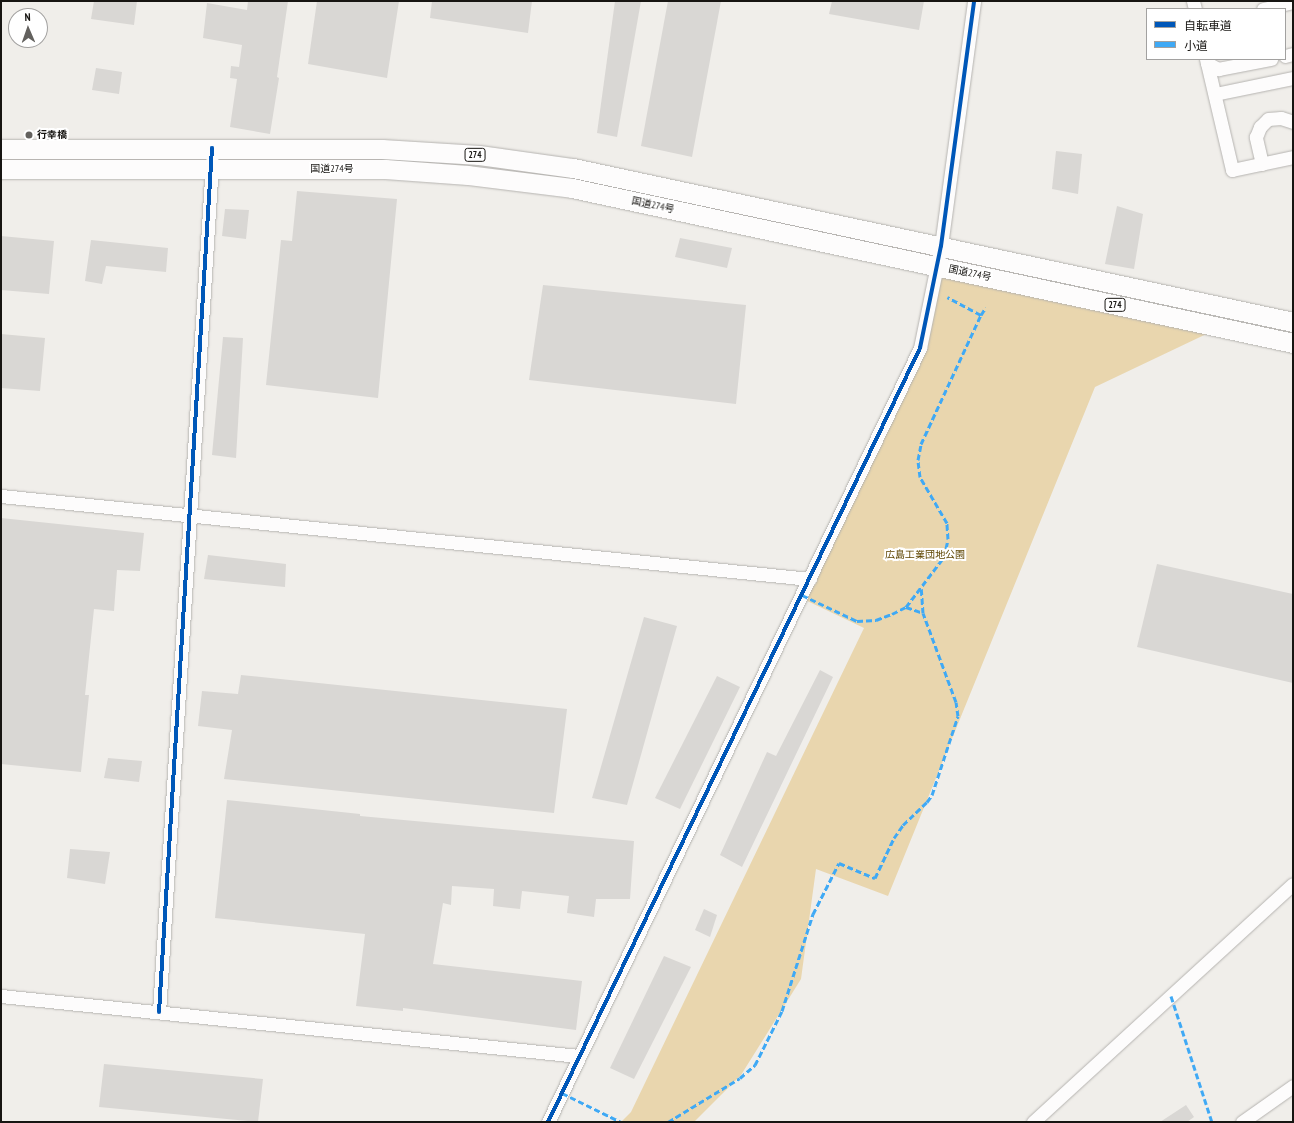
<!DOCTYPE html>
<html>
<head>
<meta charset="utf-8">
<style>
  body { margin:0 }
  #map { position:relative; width:1294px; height:1123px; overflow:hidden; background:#f0eeea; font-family:"PT Sans Narrow","Noto Sans JP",sans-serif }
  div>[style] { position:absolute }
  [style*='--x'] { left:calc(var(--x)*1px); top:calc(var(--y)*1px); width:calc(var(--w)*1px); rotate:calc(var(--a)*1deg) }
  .green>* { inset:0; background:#e9d6ae }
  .building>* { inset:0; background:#d9d7d4 }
  .roads { filter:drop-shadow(0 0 1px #b5b3b0) drop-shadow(0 0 1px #b5b3b0) }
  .minor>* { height:13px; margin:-6.5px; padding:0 6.5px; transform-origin:6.5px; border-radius:6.5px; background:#fdfcfc }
  .highway>* { height:19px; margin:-9.5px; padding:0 9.5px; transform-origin:9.5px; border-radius:9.5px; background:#fdfcfc }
  .quiet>* { height:3px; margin-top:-1.5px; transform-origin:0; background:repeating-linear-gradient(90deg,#3fa9f5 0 6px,transparent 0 9px) }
  .cycleway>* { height:4px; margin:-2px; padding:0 2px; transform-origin:2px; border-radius:2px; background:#0057b8 }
  .dots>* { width:11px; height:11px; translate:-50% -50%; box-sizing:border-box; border:2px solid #fff; border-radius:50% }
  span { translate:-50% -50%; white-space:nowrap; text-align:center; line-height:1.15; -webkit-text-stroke:4px #fff; paint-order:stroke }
  .shield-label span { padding:1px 3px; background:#fff; border:1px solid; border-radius:3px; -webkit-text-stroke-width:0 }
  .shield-label { font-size:9px; color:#171512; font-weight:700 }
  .poi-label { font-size:10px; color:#171512; font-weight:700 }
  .left { translate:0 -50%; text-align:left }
  .street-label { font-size:10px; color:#171512 }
  .park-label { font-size:10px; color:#5e4500 }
  .frame { position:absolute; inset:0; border:2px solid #171512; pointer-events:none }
  .legend { position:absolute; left:1146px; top:8px; width:140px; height:52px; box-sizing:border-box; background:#fff; border:1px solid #a2a1a0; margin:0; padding:5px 7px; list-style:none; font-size:12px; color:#171512 }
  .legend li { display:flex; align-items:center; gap:8px; height:20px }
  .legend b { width:20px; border:1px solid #a2a1a0 }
  .north { position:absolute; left:8px; top:8px; width:40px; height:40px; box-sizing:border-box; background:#fff; border:1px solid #a2a1a0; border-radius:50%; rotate:358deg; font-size:11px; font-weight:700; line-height:16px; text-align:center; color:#171512 }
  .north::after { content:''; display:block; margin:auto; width:14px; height:18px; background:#63615e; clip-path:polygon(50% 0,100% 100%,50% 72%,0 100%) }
</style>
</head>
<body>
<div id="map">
  <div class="green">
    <i style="clip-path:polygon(937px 266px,1219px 328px,1095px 387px,888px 896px,816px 869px,801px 979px,741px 1075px,694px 1122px,621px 1122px,631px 1112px,864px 628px,801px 598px,920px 348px)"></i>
  </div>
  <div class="building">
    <i style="clip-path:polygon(94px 1px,137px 1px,134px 25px,91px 19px)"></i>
    <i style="clip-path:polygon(248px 1px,288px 1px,277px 77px,279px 78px,270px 134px,230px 127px,237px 79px,230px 78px,231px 66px,239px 67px,242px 45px,203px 38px,207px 3px,247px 10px)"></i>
    <i style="clip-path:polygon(317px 1px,399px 1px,387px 78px,308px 64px)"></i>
    <i style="clip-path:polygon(432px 1px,532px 1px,528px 33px,430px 18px)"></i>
    <i style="clip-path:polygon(615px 1px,641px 1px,617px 137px,597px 133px)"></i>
    <i style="clip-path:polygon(668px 1px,721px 1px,692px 157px,641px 146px)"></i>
    <i style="clip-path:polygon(832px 1px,924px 1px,919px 30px,829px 14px)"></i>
    <i style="clip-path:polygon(96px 68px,122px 72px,119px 94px,92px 90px)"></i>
    <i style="clip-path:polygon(1056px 151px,1082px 154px,1078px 194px,1052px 189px)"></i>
    <i style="clip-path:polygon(297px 191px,397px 199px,378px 398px,266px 385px,281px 240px,292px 241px)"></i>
    <i style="clip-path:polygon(1117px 206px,1143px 214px,1134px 269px,1105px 264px)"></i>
    <i style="clip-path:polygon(225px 209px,249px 210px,246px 239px,222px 236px)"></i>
    <i style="clip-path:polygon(1px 236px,54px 241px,49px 294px,1px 290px)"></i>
    <i style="clip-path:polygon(680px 238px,732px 248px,727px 268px,675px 257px)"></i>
    <i style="clip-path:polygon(91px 240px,168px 248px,166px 272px,106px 266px,102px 284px,85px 281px)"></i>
    <i style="clip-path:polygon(543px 285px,746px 305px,736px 404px,529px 380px)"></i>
    <i style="clip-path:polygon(1px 334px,45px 338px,40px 391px,1px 388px)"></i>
    <i style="clip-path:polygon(223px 337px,243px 338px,236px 458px,212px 455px)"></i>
    <i style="clip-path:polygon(1px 518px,144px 533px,140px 571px,117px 570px,114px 611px,94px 609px,85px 695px,89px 695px,81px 772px,1px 764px)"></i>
    <i style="clip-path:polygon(208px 555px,286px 564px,285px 587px,204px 579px)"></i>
    <i style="clip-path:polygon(1157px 564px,1293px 594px,1293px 683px,1137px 647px)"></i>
    <i style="clip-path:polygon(644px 617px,677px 626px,627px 805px,592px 798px)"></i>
    <i style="clip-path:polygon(820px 670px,833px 677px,742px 867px,720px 855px,767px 752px,776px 756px)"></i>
    <i style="clip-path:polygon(241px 675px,567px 709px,554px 813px,224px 779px,232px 730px,198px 726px,202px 691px,238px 694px)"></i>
    <i style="clip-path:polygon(717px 676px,740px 687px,680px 809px,655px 798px)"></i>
    <i style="clip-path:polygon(108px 758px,142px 761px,139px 782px,104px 778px)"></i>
    <i style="clip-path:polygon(227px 800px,360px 814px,360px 816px,634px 841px,630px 899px,596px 899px,594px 917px,567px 913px,569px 896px,522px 891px,520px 909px,493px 906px,494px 889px,452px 886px,451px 905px,443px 903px,433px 964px,582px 981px,576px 1030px,403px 1008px,403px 1011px,356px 1006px,365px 934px,215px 918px)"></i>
    <i style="clip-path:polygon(70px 849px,110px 852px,105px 884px,67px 878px)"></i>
    <i style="clip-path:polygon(704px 909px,717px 915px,710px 937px,695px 930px)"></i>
    <i style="clip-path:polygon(664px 956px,691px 967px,634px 1079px,610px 1068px)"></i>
    <i style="clip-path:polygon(104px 1064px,263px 1079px,258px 1122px,99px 1107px)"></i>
    <i style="clip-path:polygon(1186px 1105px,1194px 1117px,1187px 1122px,1160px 1122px)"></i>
  </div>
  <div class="roads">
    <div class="minor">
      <i style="--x:1193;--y:1;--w:8;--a:76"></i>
      <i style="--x:1263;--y:9;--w:31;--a:-13"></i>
      <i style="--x:1285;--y:56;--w:8;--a:-14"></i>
      <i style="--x:1206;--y:59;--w:4;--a:76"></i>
      <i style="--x:1207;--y:63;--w:13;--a:29"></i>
      <i style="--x:1218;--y:69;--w:54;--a:-10.7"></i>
      <i style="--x:1207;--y:63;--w:110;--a:76.8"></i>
      <i style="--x:1232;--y:170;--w:62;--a:-12"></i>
      <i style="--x:1215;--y:94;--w:80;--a:-11.6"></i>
      <i style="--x:1262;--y:164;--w:28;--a:-103"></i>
      <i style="--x:1256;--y:137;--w:11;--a:-68"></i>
      <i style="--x:1260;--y:127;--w:11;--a:-45"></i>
      <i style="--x:1268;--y:119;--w:13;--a:-4"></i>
      <i style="--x:1281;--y:118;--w:13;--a:18"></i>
      <i style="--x:1;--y:496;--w:813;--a:5.86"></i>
      <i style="--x:1;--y:996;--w:581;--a:5.93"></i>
      <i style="--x:159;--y:1012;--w:852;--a:-86.43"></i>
      <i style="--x:548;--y:1122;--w:859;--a:-64.33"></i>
      <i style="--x:920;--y:348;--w:104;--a:-78.4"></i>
      <i style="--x:941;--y:246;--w:247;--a:-82.3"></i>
      <i style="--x:1033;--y:1122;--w:352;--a:-42.5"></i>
      <i style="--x:1242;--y:1122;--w:62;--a:-35.2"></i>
    </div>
    <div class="highway">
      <i style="--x:1;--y:149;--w:381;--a:0"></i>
      <i style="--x:382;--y:149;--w:97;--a:3.5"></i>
      <i style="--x:479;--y:155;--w:95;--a:7.9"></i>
      <i style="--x:573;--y:168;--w:736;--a:12.07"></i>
      <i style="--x:1;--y:169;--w:384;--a:0"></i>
      <i style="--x:385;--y:169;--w:83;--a:4.1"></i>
      <i style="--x:468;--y:175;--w:105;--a:7.1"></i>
      <i style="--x:572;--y:188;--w:737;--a:12.13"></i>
    </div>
  </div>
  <div class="quiet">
    <i style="--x:981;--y:315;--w:9;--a:-58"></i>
    <i style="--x:802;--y:595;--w:61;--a:25.3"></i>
    <i style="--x:857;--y:621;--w:19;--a:-3"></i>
    <i style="--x:876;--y:620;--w:17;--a:-21"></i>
    <i style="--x:892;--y:614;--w:16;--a:-27"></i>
    <i style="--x:906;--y:607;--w:63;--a:-52.8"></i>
    <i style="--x:944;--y:557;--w:18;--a:-77"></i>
    <i style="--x:948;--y:539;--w:16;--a:-94"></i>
    <i style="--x:947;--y:523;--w:53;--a:-120.4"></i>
    <i style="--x:920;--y:477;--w:17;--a:-97"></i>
    <i style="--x:918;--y:460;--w:16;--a:-79"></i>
    <i style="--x:921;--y:444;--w:142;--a:-65.1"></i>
    <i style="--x:981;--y:315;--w:38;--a:-152"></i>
    <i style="--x:906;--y:607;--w:18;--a:19"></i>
    <i style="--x:1171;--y:996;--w:133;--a:72"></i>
    <i style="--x:562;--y:1093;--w:66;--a:26.2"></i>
    <i style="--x:668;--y:1122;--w:84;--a:-31.4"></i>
    <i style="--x:740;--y:1078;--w:20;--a:-41"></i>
    <i style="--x:755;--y:1065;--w:60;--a:-63.4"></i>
    <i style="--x:782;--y:1011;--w:102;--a:-72.3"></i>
    <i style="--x:813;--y:914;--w:57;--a:-63"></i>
    <i style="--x:839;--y:863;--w:39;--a:23"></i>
    <i style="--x:875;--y:878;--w:44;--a:-64.6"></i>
    <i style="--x:894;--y:838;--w:16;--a:-55"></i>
    <i style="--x:903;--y:825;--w:33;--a:-44"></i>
    <i style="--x:927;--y:802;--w:9;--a:-54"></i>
    <i style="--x:932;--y:795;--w:83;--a:-71.8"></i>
    <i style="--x:958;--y:716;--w:14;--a:-98"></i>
    <i style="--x:956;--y:702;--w:95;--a:-110.3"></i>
    <i style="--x:923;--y:613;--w:26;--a:-94"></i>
  </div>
  <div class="cycleway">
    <i style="--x:159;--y:1012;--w:866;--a:-86.49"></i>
    <i style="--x:548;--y:1122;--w:859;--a:-64.33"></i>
    <i style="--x:920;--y:348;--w:104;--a:-78.4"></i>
    <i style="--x:941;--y:246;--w:247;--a:-82.3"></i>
  </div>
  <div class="dots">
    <i style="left:29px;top:135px;background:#63615e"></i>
  </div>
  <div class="shield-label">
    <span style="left:475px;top:155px">274</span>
    <span style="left:1115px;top:305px">274</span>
  </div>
  <div class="poi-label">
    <span class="left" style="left:37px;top:135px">行幸橋</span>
  </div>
  <div class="street-label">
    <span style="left:332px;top:169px">国道274号</span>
    <span style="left:653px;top:205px;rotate:12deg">国道274号</span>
    <span style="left:970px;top:273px;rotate:12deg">国道274号</span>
  </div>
  <div class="park-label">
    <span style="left:925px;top:555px">広島工業団地公園</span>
  </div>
  <div class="frame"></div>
  <ul class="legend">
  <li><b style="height:5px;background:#0057b8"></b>自転車道</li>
  <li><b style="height:5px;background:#3fa9f5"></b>小道</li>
  </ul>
  <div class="north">N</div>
</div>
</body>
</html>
